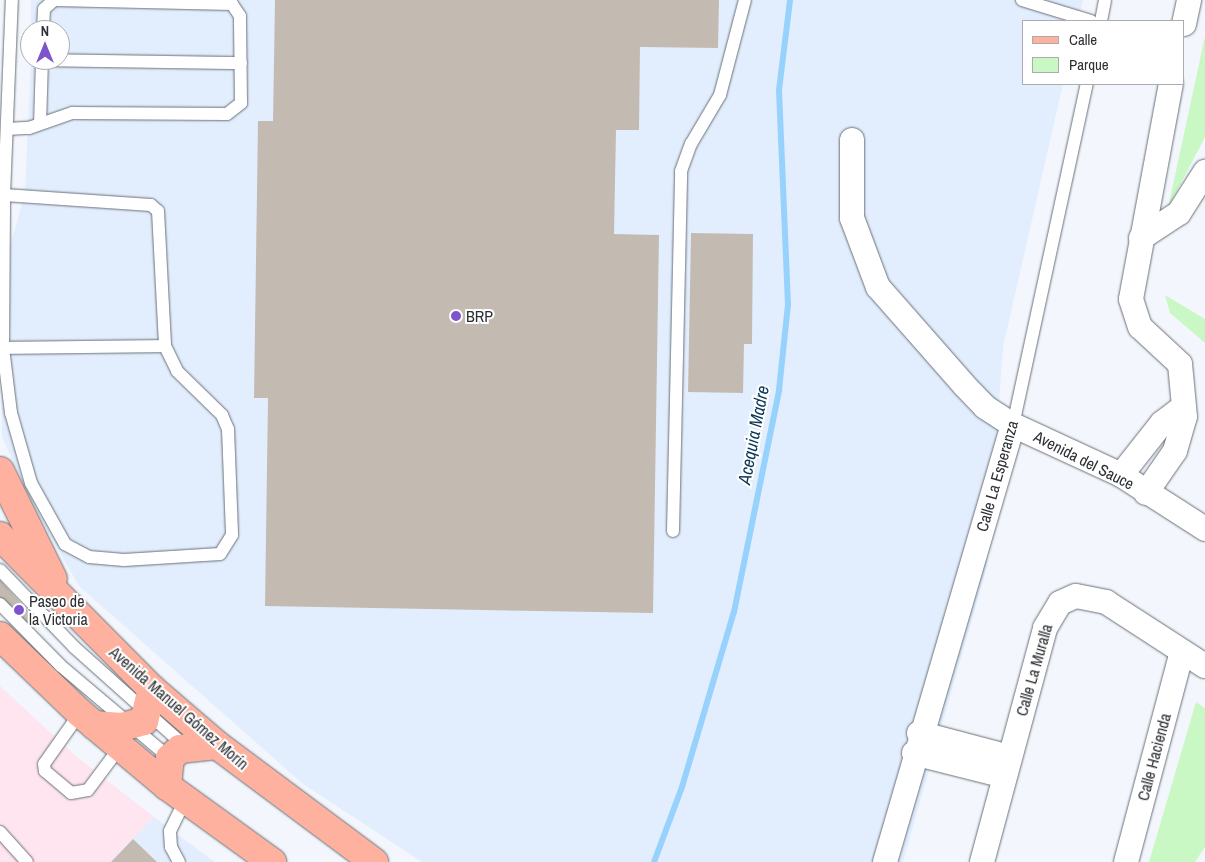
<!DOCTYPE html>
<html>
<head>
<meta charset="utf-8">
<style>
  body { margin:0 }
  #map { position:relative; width:1205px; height:862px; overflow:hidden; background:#f3f7fd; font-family:"Archivo Narrow",sans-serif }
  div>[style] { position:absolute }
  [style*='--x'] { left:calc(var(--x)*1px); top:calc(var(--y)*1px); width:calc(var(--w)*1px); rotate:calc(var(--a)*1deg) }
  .commercial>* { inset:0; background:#fee5ef }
  .built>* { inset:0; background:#e2eefe }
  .green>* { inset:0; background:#caf8c5 }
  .stream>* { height:6px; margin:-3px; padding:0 3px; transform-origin:3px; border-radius:3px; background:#97d2fd }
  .building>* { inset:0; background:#c3bbb2 }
  .roads { filter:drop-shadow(0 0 1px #6a7078) drop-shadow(0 0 1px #6a7078) }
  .service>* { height:12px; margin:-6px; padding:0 6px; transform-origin:6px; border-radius:6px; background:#fff }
  .minor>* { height:24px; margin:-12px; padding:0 12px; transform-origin:12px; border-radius:12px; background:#fff }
  .primary>* { height:28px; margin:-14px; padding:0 14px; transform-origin:14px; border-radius:14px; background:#feb19e }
  .dots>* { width:14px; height:14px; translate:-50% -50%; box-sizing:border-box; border:2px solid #fff; border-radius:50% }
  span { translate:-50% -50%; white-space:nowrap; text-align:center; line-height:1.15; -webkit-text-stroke:4px #fff; paint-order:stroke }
  .poi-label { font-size:16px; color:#2c2f33 }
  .left { translate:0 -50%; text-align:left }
  .street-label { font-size:16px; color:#2c2f33 }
  .water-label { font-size:18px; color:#0a3855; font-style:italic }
  .legend { position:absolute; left:1022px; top:20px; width:162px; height:65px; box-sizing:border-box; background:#fff; border:1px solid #abacad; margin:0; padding:6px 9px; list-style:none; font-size:15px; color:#2c2f33 }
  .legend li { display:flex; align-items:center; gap:10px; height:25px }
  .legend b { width:25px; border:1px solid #abacad }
  .north { position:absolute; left:20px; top:20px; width:50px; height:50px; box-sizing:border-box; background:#fff; border:1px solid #abacad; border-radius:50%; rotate:0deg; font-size:14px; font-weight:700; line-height:20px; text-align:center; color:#2c2f33 }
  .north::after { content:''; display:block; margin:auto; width:18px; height:22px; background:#7e54ce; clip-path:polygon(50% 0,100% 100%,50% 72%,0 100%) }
</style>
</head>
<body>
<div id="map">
  <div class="commercial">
    <i style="clip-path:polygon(0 686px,76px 756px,154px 817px,110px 862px,0 862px)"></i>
  </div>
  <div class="built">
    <i style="clip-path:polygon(31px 0,1083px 0,1078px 21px,1024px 21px,1024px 84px,1063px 84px,1003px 347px,987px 567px,903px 862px,422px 862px,303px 784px,79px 586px,35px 509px,2px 437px,0 283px,25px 192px,31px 60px,60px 60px,60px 30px,31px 30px)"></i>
    <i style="clip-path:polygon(154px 817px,215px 862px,110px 862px)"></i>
  </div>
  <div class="green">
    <i style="clip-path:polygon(1205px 36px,1205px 137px,1168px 208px)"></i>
    <i style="clip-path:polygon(1165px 295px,1205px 319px,1205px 343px,1170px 313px)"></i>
    <i style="clip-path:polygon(1196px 702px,1205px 708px,1205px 847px,1195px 862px,1149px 862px)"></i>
  </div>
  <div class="stream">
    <i style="--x:654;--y:862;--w:80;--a:-69.5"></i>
    <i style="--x:682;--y:787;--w:183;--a:-73.5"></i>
    <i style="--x:734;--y:612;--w:227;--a:-78.5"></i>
    <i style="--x:779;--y:390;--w:85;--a:-84"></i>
    <i style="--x:788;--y:305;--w:215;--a:-92.4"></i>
    <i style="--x:779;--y:90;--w:91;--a:-83"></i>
  </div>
  <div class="building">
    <i style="clip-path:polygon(275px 0,719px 0,718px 48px,640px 47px,639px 130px,616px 130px,614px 234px,659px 235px,653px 613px,265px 606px,268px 398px,254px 398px,258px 121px,273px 121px)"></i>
    <i style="clip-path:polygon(691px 233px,753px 234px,752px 344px,744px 344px,743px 393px,688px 392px)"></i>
    <i style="clip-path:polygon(0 580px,38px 622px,29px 630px,0 598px)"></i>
    <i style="clip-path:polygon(133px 839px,157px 862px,111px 862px)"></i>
  </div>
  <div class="roads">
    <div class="service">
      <i style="--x:1022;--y:0;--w:72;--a:16.9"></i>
      <i style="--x:1101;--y:21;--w:21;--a:-79"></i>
      <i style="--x:42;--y:60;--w:199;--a:0.9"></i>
      <i style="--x:40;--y:124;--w:64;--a:-88.2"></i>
      <i style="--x:7;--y:129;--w:22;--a:-3"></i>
      <i style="--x:29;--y:128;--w:46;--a:-19.2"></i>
      <i style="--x:72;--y:113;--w:155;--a:0.4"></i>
      <i style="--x:227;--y:114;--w:18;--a:-38"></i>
      <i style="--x:241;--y:103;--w:87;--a:-90.7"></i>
      <i style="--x:240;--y:16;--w:14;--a:-124"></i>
      <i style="--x:232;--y:4;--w:178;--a:-178.7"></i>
      <i style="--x:54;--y:0;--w:13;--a:138"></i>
      <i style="--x:44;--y:9;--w:21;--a:93"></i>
      <i style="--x:4;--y:195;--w:147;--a:3.9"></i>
      <i style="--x:151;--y:205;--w:9;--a:41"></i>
      <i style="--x:158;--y:211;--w:135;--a:87"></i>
      <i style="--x:165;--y:346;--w:28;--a:64"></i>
      <i style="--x:177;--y:371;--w:63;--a:44.4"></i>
      <i style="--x:222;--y:415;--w:15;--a:67"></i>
      <i style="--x:228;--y:429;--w:106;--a:87.8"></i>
      <i style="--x:232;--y:535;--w:22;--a:122"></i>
      <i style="--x:220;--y:554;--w:96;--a:176.4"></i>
      <i style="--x:124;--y:560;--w:35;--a:-175"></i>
      <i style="--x:89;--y:557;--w:27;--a:-152"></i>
      <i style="--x:65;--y:544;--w:70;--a:-119.1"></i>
      <i style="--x:31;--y:483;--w:73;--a:-105.9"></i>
      <i style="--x:11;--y:413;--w:65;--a:-97"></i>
      <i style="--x:3;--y:348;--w:153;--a:-89.6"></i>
      <i style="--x:4;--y:195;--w:195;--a:-87.7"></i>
      <i style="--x:3;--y:348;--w:162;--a:-0.7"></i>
      <i style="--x:1013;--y:425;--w:349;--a:-77.8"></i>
      <i style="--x:673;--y:531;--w:360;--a:-88.7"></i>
      <i style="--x:681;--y:171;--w:29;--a:-70"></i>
      <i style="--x:691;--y:144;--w:57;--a:-59.4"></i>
      <i style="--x:720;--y:95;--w:98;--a:-75.3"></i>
      <i style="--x:0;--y:570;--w:107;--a:46.1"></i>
      <i style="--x:74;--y:647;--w:150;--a:41.8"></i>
      <i style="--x:0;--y:604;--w:87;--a:45.5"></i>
      <i style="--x:61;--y:666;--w:143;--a:40.2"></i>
      <i style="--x:80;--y:713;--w:62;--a:125.2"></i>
      <i style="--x:44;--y:764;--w:7;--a:82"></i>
      <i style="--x:45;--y:771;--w:34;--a:40"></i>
      <i style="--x:71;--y:793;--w:17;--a:-10"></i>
      <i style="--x:88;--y:790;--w:54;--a:-53.3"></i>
      <i style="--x:0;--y:832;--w:40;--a:48"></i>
      <i style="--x:179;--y:862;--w:17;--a:-118"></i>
      <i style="--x:171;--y:847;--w:16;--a:-94"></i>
      <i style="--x:170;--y:831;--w:34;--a:-64"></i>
    </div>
    <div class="minor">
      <i style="--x:1184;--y:24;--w:25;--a:-78"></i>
      <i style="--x:852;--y:140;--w:78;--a:90"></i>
      <i style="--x:852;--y:218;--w:74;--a:69.4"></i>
      <i style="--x:878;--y:287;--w:130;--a:48.7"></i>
      <i style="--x:964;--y:385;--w:30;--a:46"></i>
      <i style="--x:985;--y:407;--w:33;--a:33"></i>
      <i style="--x:1013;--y:425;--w:119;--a:24.8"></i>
      <i style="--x:1121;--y:475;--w:100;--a:32.7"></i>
      <i style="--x:1141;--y:238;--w:45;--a:-33.3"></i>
      <i style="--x:1179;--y:213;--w:49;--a:-57.6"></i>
      <i style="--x:1121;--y:475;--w:66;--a:-51.7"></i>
      <i style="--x:1162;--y:423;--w:26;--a:-37"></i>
      <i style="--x:1146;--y:493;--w:51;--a:-55.4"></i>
      <i style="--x:1175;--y:451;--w:35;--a:-74"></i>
      <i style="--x:1185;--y:417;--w:53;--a:-95.4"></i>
      <i style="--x:1180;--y:364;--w:54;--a:-137.2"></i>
      <i style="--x:1140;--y:327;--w:29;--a:-108"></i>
      <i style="--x:1131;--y:299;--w:219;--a:-79.5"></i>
      <i style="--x:919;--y:733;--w:94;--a:14.8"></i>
      <i style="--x:914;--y:753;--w:93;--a:14.3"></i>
      <i style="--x:885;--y:862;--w:455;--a:-73.7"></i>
      <i style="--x:982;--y:862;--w:242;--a:-74.9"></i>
      <i style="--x:1045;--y:628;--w:29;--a:-59"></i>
      <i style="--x:1060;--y:603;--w:17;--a:-24"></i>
      <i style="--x:1076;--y:596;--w:31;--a:11"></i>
      <i style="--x:1106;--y:602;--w:118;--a:32.9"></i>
      <i style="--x:1126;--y:862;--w:217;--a:-75.1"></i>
    </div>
    <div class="primary">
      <i style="--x:0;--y:471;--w:120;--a:63.9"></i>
      <i style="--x:0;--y:536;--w:216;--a:45.2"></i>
      <i style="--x:152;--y:689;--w:86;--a:40.7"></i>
      <i style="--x:217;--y:745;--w:196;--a:36.7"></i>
      <i style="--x:0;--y:636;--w:111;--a:43.9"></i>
      <i style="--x:80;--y:713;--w:114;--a:40"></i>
      <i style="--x:167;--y:786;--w:130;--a:35.9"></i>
      <i style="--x:94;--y:725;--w:28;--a:4"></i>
      <i style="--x:122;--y:727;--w:23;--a:-15"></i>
      <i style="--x:144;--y:721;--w:33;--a:-76"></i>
      <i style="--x:167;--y:786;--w:28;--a:-84"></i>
      <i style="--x:170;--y:758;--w:13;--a:-42"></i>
      <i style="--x:180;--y:749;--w:37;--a:-6"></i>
    </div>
  </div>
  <div class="dots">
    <i style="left:456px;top:316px;background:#7e54ce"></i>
    <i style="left:19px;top:610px;background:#7e54ce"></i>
  </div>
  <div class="poi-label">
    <span class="left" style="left:466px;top:316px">BRP</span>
    <span class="left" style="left:29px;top:610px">Paseo de<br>la Victoria</span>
  </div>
  <div class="street-label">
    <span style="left:1084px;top:460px;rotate:27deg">Avenida del Sauce</span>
    <span style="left:997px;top:476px;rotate:-74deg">Calle La Esperanza</span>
    <span style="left:1034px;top:670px;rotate:-74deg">Calle La Muralla</span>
    <span style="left:179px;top:708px;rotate:41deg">Avenida Manuel Gómez Morín</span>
    <span style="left:1154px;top:757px;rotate:-75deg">Calle Hacienda</span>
  </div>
  <div class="water-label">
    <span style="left:754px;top:435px;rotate:-79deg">Acequia Madre</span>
  </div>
  <ul class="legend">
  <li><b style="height:6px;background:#feb19e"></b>Calle</li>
  <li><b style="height:14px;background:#caf8c5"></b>Parque</li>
  </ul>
  <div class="north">N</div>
</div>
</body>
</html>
